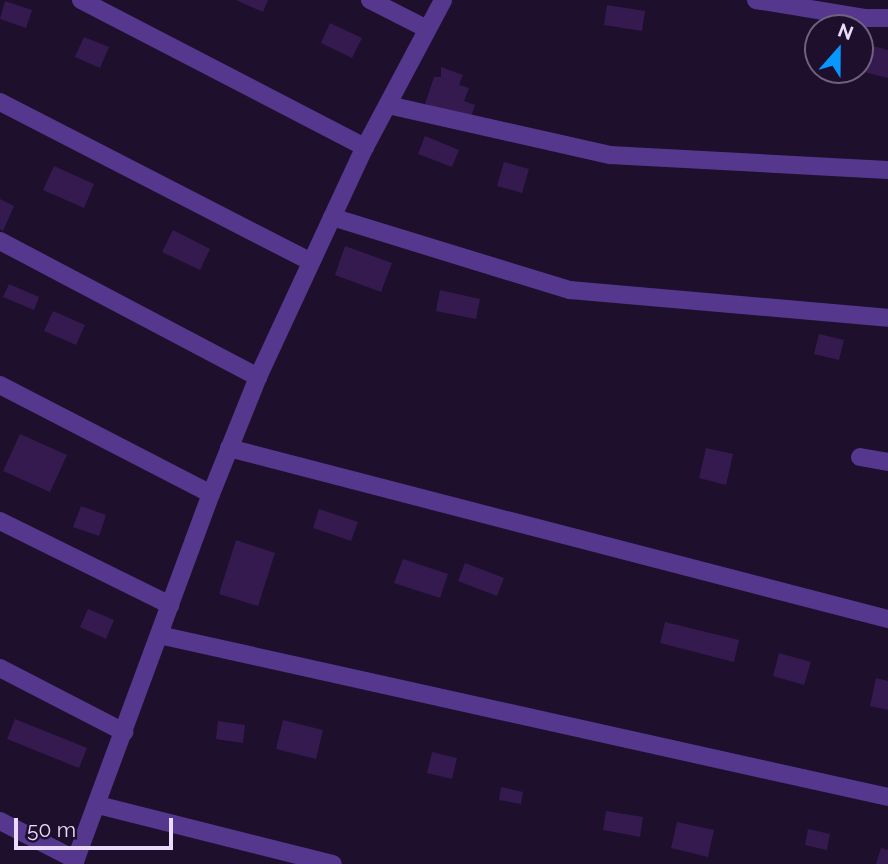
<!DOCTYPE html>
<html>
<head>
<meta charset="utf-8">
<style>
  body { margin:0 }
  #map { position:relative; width:888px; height:864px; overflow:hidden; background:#1e0f2c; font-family:Raleway,sans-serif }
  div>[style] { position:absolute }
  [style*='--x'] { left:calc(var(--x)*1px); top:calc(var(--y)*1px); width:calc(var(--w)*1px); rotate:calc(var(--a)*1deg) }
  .building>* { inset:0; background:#351a4f }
  .minor>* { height:18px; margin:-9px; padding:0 9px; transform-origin:9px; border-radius:9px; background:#56378e }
  .tertiary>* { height:18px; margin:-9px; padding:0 9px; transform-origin:9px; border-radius:9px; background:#56378e }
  span { translate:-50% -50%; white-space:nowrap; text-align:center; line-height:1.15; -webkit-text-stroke:6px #1e0f2c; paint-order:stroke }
  .north { position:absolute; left:804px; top:14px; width:70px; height:70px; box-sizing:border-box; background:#1e0f2c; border:2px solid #706180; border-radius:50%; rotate:21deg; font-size:19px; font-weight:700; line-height:28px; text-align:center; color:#eadbff }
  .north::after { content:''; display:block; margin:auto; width:24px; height:32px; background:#0797ff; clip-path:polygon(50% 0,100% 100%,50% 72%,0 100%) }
  .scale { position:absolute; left:14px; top:818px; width:159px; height:32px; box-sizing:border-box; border:4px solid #eadbff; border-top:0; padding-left:9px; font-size:21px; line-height:24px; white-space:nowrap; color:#eadbff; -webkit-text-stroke:5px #1e0f2c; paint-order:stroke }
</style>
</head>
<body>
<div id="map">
  <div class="building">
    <i style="clip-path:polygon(236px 0,268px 0,263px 12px)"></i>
    <i style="clip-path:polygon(5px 1px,32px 10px,26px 28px,0 19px)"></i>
    <i style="clip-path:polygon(607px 5px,645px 11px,642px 31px,604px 25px)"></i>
    <i style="clip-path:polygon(330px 23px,362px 38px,352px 58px,321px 43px)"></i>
    <i style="clip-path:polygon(84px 37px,109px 47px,100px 68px,75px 57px)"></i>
    <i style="clip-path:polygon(861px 43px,888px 50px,888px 78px,860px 71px)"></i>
    <i style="clip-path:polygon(441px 67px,463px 75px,459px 85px,469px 88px,464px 101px,475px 105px,470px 120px,425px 104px,434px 77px,441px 77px)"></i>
    <i style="clip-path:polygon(425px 136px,459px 150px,452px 167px,418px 154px)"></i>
    <i style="clip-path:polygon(504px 162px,529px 169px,522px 193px,497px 186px)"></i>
    <i style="clip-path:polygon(54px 166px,94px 184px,84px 208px,43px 190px)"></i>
    <i style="clip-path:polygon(0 199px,14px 206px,3px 231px,0 229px)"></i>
    <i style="clip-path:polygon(173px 230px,210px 249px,200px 270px,162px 252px)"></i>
    <i style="clip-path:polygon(345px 246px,392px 263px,381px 292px,335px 275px)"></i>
    <i style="clip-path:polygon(9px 284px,39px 297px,34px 310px,3px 297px)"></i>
    <i style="clip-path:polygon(440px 290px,480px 299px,476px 319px,436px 311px)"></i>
    <i style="clip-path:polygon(53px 311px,85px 325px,76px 345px,44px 331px)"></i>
    <i style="clip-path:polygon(819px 334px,844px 340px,839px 360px,814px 354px)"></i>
    <i style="clip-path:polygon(20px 434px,67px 455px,50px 492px,3px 471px)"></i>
    <i style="clip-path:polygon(706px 448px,733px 454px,726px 485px,699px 478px)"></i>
    <i style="clip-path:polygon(81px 506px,106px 515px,99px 536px,73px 527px)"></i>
    <i style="clip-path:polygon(319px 509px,358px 522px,351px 541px,313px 528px)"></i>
    <i style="clip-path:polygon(236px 540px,275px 553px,258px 606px,219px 594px)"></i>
    <i style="clip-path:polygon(403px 559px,448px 574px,440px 598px,394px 583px)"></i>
    <i style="clip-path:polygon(465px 563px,504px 578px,497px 596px,458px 581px)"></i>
    <i style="clip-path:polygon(88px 609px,114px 620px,106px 639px,80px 627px)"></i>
    <i style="clip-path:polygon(665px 622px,739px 640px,734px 662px,660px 643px)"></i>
    <i style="clip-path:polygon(779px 653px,811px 662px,804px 685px,773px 676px)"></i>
    <i style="clip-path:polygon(876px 678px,888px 681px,888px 710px,870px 706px)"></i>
    <i style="clip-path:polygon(15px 719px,87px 748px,79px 768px,7px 739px)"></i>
    <i style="clip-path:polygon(283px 720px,323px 730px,316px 759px,276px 749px)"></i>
    <i style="clip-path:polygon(218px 721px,245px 725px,243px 743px,216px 739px)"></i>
    <i style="clip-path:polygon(432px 752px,457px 758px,452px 779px,427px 773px)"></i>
    <i style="clip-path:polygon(501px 787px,523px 792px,521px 804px,499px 800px)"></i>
    <i style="clip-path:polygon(606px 811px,643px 817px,640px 837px,603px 830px)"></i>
    <i style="clip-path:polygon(677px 822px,714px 830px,708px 857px,671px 848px)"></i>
    <i style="clip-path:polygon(808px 829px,830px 834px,827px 850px,805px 845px)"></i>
    <i style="clip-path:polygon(881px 848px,888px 850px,888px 864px,876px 864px)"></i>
  </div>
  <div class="minor">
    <i style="--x:81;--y:0;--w:320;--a:27.4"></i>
    <i style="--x:370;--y:0;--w:64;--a:27"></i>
    <i style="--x:756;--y:0;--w:110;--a:9.4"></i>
    <i style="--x:865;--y:18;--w:23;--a:0"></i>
    <i style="--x:0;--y:102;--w:348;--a:27.2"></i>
    <i style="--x:388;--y:105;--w:228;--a:12.7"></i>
    <i style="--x:610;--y:155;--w:278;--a:3.1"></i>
    <i style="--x:332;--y:217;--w:249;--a:17.1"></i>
    <i style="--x:570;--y:290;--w:319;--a:5"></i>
    <i style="--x:0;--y:241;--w:292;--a:27.8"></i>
    <i style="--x:0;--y:385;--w:237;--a:27.3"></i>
    <i style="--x:229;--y:448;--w:681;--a:14.55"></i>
    <i style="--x:860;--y:457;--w:28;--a:10"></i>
    <i style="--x:0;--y:521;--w:190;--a:26.3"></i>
    <i style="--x:159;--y:635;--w:747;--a:12.53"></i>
    <i style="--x:0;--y:668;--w:140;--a:27.3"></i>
    <i style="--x:98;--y:805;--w:242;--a:14.1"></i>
    <i style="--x:0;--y:821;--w:85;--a:27.2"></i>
  </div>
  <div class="tertiary">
    <i style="--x:74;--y:864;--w:395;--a:-69.7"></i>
    <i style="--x:211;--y:494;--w:126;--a:-68.1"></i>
    <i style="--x:258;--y:377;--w:254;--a:-65.1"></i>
    <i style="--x:365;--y:147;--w:166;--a:-62"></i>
  </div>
  <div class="north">N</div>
  <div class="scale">50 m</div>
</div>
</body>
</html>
